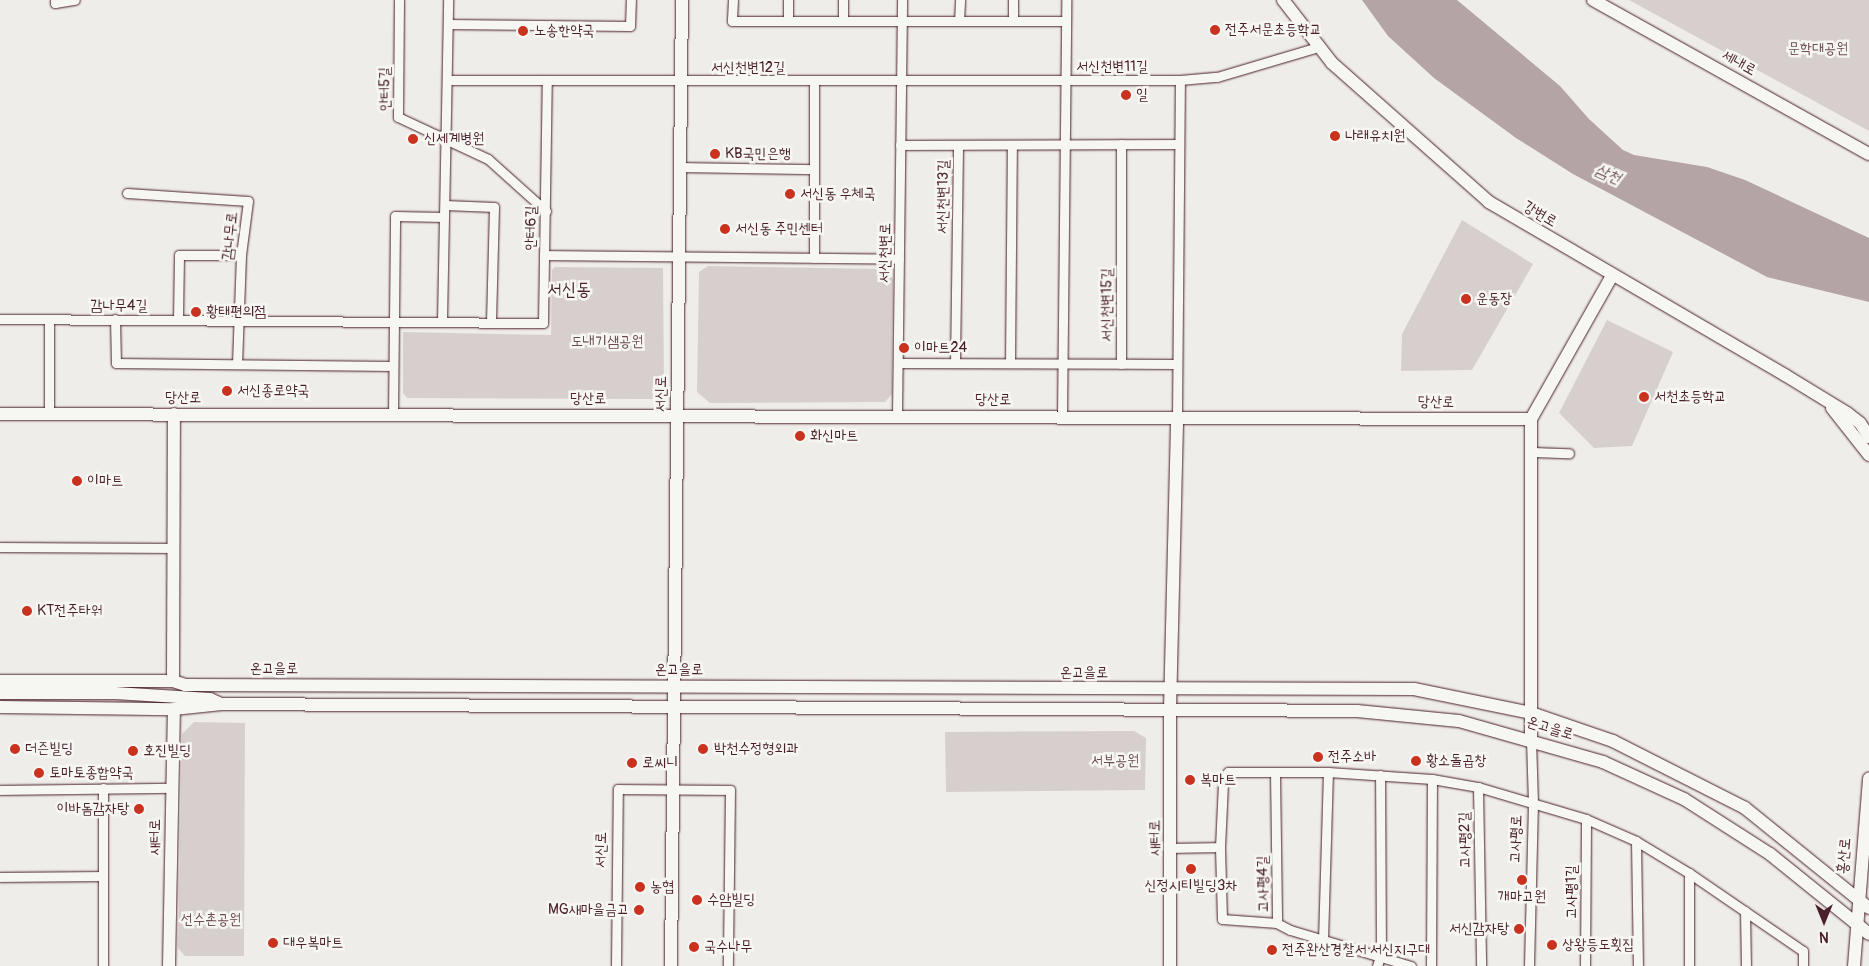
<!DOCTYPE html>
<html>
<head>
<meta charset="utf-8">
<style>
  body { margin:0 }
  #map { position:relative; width:1869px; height:966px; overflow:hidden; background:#efedea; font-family:Pangolin,"Poor Story",sans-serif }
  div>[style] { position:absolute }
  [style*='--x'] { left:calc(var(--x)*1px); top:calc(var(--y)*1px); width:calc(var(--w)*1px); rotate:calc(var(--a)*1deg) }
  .green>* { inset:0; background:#d7cfce }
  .water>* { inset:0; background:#b4a4a5 }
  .roads { filter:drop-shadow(0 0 1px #4a1f2b) drop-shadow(0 0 1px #4a1f2b) }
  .street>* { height:9px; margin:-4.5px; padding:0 4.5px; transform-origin:4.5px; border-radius:4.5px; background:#f6f6f2 }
  .secondary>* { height:12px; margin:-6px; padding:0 6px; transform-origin:6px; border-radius:6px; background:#f6f6f2 }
  .dots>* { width:14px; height:14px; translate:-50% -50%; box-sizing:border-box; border:2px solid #f6f6f2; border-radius:50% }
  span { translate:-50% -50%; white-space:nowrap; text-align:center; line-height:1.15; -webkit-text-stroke:5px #f6f6f2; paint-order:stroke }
  .poi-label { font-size:15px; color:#4a1f2b }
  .left { translate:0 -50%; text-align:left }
  .right { translate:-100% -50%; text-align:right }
  .park-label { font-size:15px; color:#6d4b54 }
  .street-label { font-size:15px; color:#4a1f2b }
  .water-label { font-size:16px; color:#6f4e56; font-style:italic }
  .quarter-label { font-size:18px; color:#4a1f2b }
  .north { position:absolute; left:1799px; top:896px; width:50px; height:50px; -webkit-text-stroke:4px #f6f6f2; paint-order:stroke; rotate:180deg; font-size:14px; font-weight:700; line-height:20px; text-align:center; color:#4a1f2b }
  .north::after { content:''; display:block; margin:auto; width:18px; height:22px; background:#4a1f2b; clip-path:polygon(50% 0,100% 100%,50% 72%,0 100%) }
</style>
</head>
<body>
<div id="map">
  <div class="green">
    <i style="clip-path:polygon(1629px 0,1869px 0,1869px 131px)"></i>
    <i style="clip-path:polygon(1462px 220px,1533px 264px,1472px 370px,1401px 371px,1402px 334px)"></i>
    <i style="clip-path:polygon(708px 266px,884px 269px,893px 279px,892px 394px,885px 402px,710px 403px,697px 392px,699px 272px)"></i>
    <i style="clip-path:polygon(555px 267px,663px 268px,664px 388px,654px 399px,407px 398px,403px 393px,403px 332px,551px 335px,552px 270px)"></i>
    <i style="clip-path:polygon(1607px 320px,1673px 352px,1632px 446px,1594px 448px,1559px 413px)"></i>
    <i style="clip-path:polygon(194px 722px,245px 723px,244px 956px,185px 956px,178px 948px,182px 734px)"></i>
    <i style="clip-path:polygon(1134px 731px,1146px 738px,1145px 790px,946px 792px,945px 732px)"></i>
  </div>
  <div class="water">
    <i style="clip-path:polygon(1362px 0,1457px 0,1560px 86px,1589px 119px,1623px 150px,1634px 155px,1707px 167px,1745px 180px,1869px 238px,1869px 302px,1767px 277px,1573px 174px,1516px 138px,1434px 78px,1388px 36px)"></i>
  </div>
  <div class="roads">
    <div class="street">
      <i style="--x:55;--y:0;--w:3;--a:90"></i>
      <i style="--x:55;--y:3;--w:20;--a:-9"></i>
      <i style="--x:399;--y:0;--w:117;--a:90.5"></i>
      <i style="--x:398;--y:117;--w:99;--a:25"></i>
      <i style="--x:488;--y:159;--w:78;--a:41.9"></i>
      <i style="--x:733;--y:0;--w:21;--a:93"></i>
      <i style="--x:732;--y:21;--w:334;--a:0"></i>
      <i style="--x:788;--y:0;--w:21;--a:90"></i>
      <i style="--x:843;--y:21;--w:21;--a:-90"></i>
      <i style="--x:959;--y:21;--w:21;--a:-87"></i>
      <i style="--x:1013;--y:21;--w:21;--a:-90"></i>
      <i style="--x:448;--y:24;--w:182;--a:0.6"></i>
      <i style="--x:630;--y:26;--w:26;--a:-88"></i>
      <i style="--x:448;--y:80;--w:732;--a:0"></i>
      <i style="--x:1180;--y:80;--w:37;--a:-5"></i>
      <i style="--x:1217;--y:77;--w:105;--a:-16.5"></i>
      <i style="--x:814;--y:82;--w:176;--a:90"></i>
      <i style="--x:1121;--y:144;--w:220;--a:90"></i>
      <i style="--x:900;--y:145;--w:278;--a:-0.2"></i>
      <i style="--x:682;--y:167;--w:132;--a:0.9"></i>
      <i style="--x:127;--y:193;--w:121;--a:3.8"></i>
      <i style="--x:248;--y:201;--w:54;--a:97.4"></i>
      <i style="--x:241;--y:255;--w:109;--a:92.1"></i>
      <i style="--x:445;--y:205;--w:49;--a:2.3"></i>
      <i style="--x:494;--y:207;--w:115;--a:91.5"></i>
      <i style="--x:544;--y:255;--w:355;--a:0.6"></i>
      <i style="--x:0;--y:319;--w:543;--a:0.42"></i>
      <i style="--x:543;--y:323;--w:243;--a:-89.1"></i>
      <i style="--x:49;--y:319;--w:95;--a:90"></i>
      <i style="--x:115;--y:319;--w:44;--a:88.7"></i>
      <i style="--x:116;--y:363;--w:277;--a:0.6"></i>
      <i style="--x:178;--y:319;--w:64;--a:-89.1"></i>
      <i style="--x:179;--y:255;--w:62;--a:0"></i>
      <i style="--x:442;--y:321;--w:321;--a:-88.9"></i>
      <i style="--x:898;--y:363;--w:279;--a:0.2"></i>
      <i style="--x:955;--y:363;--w:218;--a:-89.2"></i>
      <i style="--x:1010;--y:363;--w:218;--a:-89.5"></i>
      <i style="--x:393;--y:415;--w:199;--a:-89.4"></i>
      <i style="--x:395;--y:216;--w:49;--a:1.2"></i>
      <i style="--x:897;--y:416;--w:416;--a:-89.3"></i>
      <i style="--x:1062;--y:416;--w:416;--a:-89.4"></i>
      <i style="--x:1177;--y:417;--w:337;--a:-89.5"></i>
      <i style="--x:1531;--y:452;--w:38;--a:2"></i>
      <i style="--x:0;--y:547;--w:174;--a:0.3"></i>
      <i style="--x:1275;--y:772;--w:151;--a:89.2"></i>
      <i style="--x:1478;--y:787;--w:179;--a:89"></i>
      <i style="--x:103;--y:788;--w:178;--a:90"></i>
      <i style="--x:0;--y:790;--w:172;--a:-0.7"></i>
      <i style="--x:1636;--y:841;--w:125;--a:89.1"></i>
      <i style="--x:1172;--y:848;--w:48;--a:-1.2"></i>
      <i style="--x:1689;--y:873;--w:93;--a:90"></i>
      <i style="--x:0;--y:877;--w:102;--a:-0.6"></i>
      <i style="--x:1745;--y:911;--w:55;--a:89"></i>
      <i style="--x:1323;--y:940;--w:168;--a:-88.3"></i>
      <i style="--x:616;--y:966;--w:177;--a:-89.4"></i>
      <i style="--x:618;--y:789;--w:112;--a:0.5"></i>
      <i style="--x:730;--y:790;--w:176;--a:90.7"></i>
      <i style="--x:1377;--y:966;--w:13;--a:-72"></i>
      <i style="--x:1381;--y:954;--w:179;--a:-90.3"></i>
      <i style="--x:1411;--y:966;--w:126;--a:-163.4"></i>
      <i style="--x:1290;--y:930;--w:15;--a:-152"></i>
      <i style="--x:1277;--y:923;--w:55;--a:-175.8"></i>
      <i style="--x:1222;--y:919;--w:72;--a:-91.6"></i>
      <i style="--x:1220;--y:847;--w:64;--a:-87.3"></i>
      <i style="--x:1223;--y:783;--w:12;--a:-66"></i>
      <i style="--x:1228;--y:772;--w:100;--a:0"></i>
      <i style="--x:1328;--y:772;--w:104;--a:3.9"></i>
      <i style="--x:1432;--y:779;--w:47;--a:9.9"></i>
      <i style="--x:1478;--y:787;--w:113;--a:16.5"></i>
      <i style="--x:1586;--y:819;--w:55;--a:23.7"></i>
      <i style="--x:1636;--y:841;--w:62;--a:31.1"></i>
      <i style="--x:1689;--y:873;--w:138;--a:34.4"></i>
      <i style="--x:1803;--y:951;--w:15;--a:90"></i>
      <i style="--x:1431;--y:966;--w:187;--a:-89.7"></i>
      <i style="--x:1529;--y:966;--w:163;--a:-88.6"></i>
      <i style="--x:1533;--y:803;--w:64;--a:-91.8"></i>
      <i style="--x:1585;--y:966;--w:147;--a:-89.6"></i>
    </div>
    <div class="secondary">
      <i style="--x:1283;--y:0;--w:80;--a:52.1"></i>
      <i style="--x:1332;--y:63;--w:210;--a:41.5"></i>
      <i style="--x:1489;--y:202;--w:343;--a:30.3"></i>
      <i style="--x:1785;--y:375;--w:73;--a:31.5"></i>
      <i style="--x:1847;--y:413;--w:16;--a:38"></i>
      <i style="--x:1860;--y:423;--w:17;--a:57"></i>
      <i style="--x:1593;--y:0;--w:316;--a:29.2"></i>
      <i style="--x:1832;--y:408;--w:60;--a:51.8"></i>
      <i style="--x:0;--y:414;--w:1531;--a:0.19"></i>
      <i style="--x:1531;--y:419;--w:164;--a:-60.5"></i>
      <i style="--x:0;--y:681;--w:173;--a:0"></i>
      <i style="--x:173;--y:681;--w:13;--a:18"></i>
      <i style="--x:185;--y:685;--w:1229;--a:0.19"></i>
      <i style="--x:1414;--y:689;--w:119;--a:11.6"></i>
      <i style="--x:1531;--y:713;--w:87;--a:18.9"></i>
      <i style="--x:1613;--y:741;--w:148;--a:26.9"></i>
      <i style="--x:1745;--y:808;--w:159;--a:38.9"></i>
      <i style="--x:173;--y:681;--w:267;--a:-89.8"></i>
      <i style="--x:0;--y:693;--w:115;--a:0"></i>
      <i style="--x:115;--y:693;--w:95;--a:3.6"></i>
      <i style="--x:210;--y:699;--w:12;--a:24"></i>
      <i style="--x:0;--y:707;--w:174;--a:0.7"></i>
      <i style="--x:174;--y:709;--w:48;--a:-5.9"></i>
      <i style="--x:222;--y:704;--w:1135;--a:0.35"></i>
      <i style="--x:1357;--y:711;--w:102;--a:5.6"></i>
      <i style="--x:1459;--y:721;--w:150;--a:15.9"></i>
      <i style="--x:1603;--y:762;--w:89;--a:24.6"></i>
      <i style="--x:1684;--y:799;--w:102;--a:32.6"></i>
      <i style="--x:1770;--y:854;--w:127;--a:38.9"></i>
      <i style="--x:1531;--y:739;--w:320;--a:-90"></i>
      <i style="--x:169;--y:966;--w:257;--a:-88.9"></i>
      <i style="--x:671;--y:966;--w:966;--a:-89.35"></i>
      <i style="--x:1170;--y:966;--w:256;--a:-90"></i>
      <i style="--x:1170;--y:710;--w:293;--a:-88.6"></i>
      <i style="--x:1854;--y:966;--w:188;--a:-85.4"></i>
    </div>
  </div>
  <div class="dots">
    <i style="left:1215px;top:30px;background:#c8321e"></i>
    <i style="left:523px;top:31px;background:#c8321e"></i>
    <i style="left:1126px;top:95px;background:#c8321e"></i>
    <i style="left:1335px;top:136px;background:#c8321e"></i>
    <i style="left:413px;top:139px;background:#c8321e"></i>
    <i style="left:715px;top:154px;background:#c8321e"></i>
    <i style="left:790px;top:194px;background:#c8321e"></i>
    <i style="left:725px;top:229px;background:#c8321e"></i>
    <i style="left:1466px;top:299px;background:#c8321e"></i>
    <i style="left:196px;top:312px;background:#c8321e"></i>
    <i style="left:904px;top:348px;background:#c8321e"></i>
    <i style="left:227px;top:391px;background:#c8321e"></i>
    <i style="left:1644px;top:397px;background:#c8321e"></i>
    <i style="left:800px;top:436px;background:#c8321e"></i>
    <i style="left:77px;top:481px;background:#c8321e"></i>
    <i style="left:27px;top:611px;background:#c8321e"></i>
    <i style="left:15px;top:749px;background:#c8321e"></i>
    <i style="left:703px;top:749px;background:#c8321e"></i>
    <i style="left:133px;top:751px;background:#c8321e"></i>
    <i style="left:1318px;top:757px;background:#c8321e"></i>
    <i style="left:1416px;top:761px;background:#c8321e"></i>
    <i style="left:632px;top:763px;background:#c8321e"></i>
    <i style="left:39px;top:773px;background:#c8321e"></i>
    <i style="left:1190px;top:780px;background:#c8321e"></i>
    <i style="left:139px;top:809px;background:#c8321e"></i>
    <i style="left:1191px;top:869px;background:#c8321e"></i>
    <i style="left:1522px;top:880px;background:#c8321e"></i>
    <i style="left:640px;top:887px;background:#c8321e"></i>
    <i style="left:697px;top:900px;background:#c8321e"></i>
    <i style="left:639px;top:910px;background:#c8321e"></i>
    <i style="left:1519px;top:929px;background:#c8321e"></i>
    <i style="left:273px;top:943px;background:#c8321e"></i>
    <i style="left:1552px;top:945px;background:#c8321e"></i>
    <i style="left:694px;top:947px;background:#c8321e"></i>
    <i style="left:1272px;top:950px;background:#c8321e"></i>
  </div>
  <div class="poi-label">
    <span class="left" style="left:1225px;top:30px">전주서문초등학교</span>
    <span class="left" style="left:534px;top:31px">노송한약국</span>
    <span class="left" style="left:1136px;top:95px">일</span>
    <span class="left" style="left:1345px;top:136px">나래유치원</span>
    <span class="left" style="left:424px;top:139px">신세계병원</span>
    <span class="left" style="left:725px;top:154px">KB국민은행</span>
    <span class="left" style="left:800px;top:194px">서신동 우체국</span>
    <span class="left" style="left:735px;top:229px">서신동 주민센터</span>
    <span class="left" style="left:1476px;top:299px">운동장</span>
    <span class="left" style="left:206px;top:312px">황태편의점</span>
    <span class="left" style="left:914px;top:348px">이마트24</span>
    <span class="left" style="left:237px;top:391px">서신종로약국</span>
    <span class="left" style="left:1654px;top:397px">서천초등학교</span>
    <span class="left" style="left:810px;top:436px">화신마트</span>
    <span class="left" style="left:87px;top:481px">이마트</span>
    <span class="left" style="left:37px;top:611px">KT전주타워</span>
    <span class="left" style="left:25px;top:749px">더즌빌딩</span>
    <span class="left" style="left:714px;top:749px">박천수정형외과</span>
    <span class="left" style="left:143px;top:751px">호진빌딩</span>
    <span class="left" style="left:1328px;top:757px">전주소바</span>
    <span class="left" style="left:1426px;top:761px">황소돌곱창</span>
    <span class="left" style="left:642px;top:763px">로씨니</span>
    <span class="left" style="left:49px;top:773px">토마토종합약국</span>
    <span class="left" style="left:1200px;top:780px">복마트</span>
    <span class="right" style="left:129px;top:809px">이바돔감자탕</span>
    <span style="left:1191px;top:886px">신정시티빌딩3차</span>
    <span class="left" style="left:650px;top:887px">농협</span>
    <span style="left:1522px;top:897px">개마고원</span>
    <span class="left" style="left:707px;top:900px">수암빌딩</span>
    <span class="right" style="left:629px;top:910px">MG새마을금고</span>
    <span class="right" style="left:1509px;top:929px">서신감자탕</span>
    <span class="left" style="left:283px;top:943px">대우복마트</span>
    <span class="left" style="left:1562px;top:945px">상왕등도횟집</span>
    <span class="left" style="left:704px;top:947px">국수나무</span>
    <span class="left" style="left:1282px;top:950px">전주완산경찰서 서신지구대</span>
  </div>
  <div class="park-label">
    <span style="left:1818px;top:49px">문학대공원</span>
    <span style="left:607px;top:342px">도내기샘공원</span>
    <span style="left:1115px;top:761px">서부공원</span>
    <span style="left:211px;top:920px">선수촌공원</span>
  </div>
  <div class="street-label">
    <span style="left:1739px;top:63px;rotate:29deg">세내로</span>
    <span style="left:1112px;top:67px">서신천변11길</span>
    <span style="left:748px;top:68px">서신천변12길</span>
    <span style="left:385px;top:89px;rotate:-91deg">안터5길</span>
    <span style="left:943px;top:197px;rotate:-89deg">서신천변13길</span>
    <span style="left:1540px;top:214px;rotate:31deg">강변로</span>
    <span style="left:531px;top:228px;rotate:-89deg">안터6길</span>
    <span style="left:230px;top:236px;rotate:-84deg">감나무로</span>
    <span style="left:885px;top:253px;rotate:-89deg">서신천변로</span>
    <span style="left:1107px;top:305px;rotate:-90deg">서신천변15길</span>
    <span style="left:119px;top:306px">감나무4길</span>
    <span style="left:661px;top:394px;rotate:-89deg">서신로</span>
    <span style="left:183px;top:398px">당산로</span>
    <span style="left:588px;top:399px">당산로</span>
    <span style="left:993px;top:400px">당산로</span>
    <span style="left:1436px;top:402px;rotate:1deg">당산로</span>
    <span style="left:274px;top:669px">온고을로</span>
    <span style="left:679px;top:670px">온고을로</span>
    <span style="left:1084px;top:673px">온고을로</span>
    <span style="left:1550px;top:728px;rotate:17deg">온고을로</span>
    <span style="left:155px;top:837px;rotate:-89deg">새터로</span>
    <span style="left:1155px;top:838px;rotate:-90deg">새터로</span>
    <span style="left:1516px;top:839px;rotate:-88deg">고사평로</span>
    <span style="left:1465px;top:840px;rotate:-91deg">고사평2길</span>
    <span style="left:601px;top:850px;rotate:-89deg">서신로</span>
    <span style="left:1844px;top:856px;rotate:-85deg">홍산로</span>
    <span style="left:1263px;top:884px;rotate:-91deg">고사평4길</span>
    <span style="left:1572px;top:892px;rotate:-90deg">고사평1길</span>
  </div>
  <div class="water-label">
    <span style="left:1608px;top:174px;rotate:24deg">삼천</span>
  </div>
  <div class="quarter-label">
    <span style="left:569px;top:290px">서신동</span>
  </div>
  <div class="north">N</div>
</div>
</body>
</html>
